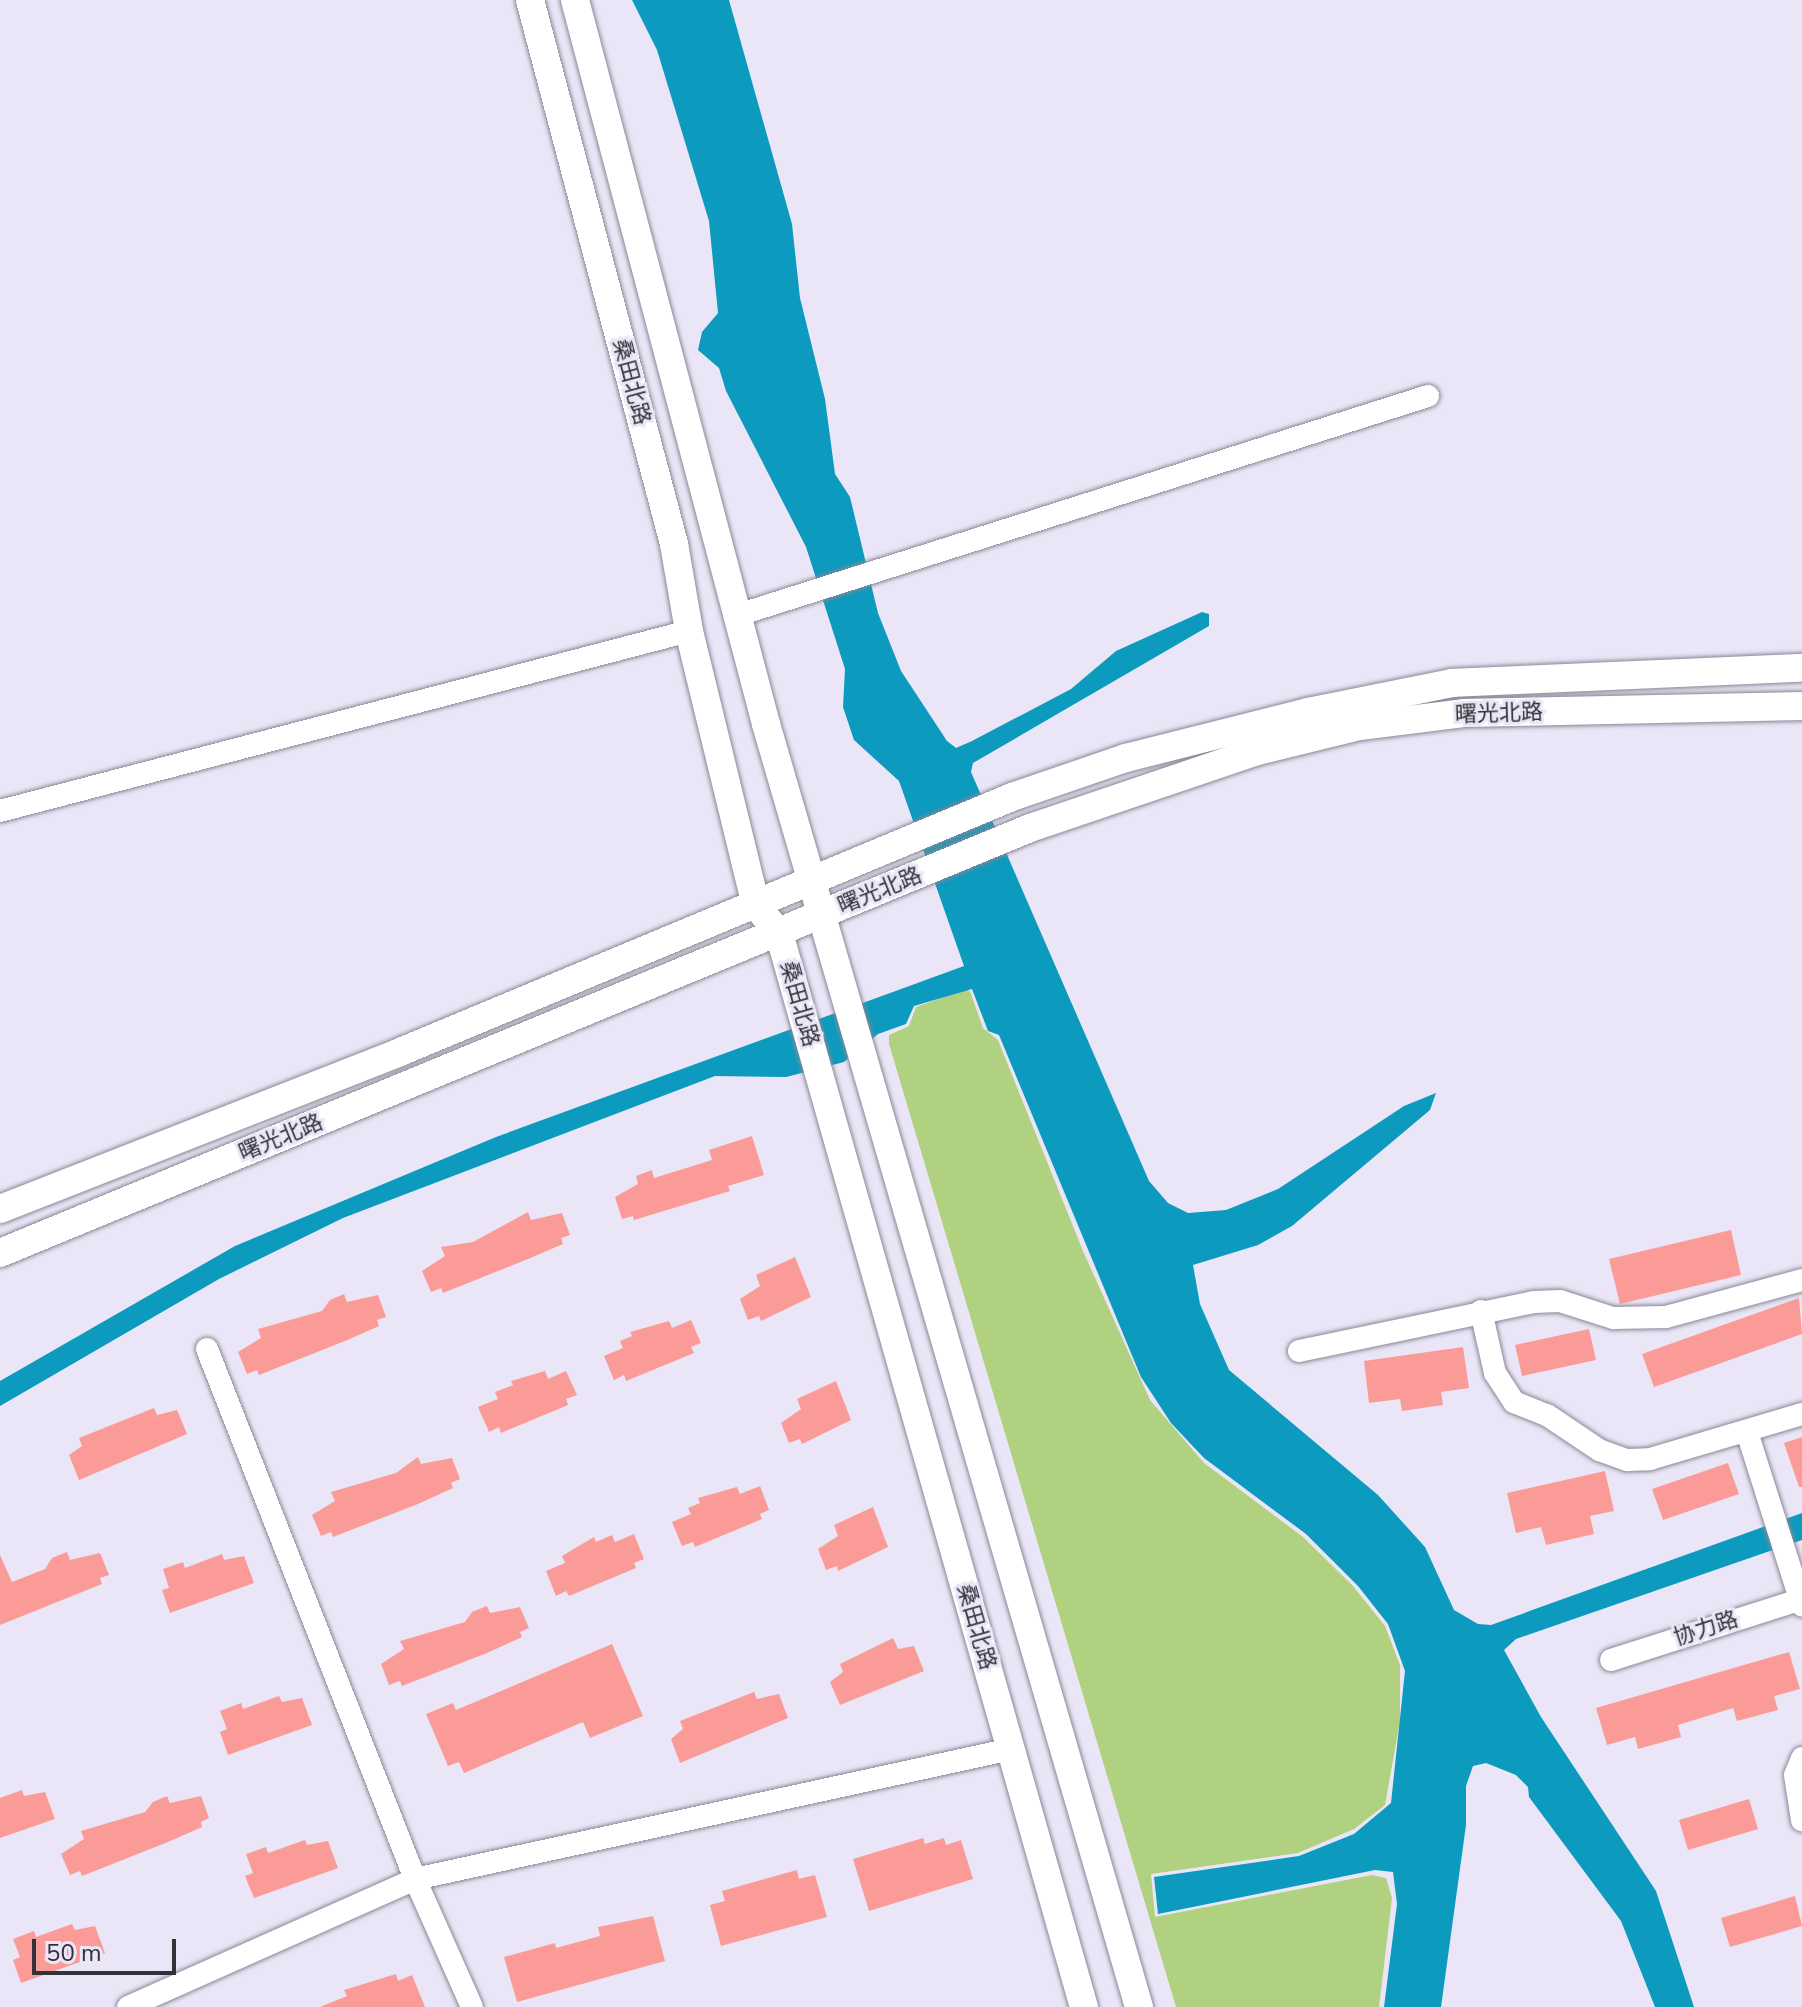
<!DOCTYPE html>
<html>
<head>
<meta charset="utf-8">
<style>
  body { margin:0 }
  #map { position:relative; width:1802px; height:2007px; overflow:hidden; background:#eae6f7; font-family:"Nunito Sans","Noto Sans SC",sans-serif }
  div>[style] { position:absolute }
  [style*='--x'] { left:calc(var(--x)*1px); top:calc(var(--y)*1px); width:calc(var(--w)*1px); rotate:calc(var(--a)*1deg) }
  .green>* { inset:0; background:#b0d17f }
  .water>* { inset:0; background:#0c9abe }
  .building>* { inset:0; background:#fb9b98 }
  .roads { filter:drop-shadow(0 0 2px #8a8796) drop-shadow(0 0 2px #8a8796) }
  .minor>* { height:22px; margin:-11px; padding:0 11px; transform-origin:11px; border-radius:11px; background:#fff }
  .major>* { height:28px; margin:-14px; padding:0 14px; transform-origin:14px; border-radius:14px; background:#fff }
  span { translate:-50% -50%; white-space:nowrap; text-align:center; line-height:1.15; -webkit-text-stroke:6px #eae6f7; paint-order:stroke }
  .street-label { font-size:22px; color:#333238 }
  .scale { position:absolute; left:32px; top:1939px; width:144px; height:36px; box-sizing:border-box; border:4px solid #333238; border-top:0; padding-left:10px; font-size:24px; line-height:28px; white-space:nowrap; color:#333238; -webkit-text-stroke:6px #eae6f7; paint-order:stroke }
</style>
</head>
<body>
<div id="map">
  <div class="green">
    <i style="clip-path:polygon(964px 990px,970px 991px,983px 1028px,998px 1040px,1083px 1251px,1150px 1400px,1204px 1463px,1303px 1537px,1353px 1586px,1385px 1626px,1400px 1665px,1400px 1721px,1385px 1805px,1354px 1829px,1298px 1853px,1151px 1874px,1155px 1917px,1372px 1875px,1386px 1878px,1392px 1898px,1379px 2007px,1176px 2007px,889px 1044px,889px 1035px,909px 1026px,916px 1007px)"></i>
  </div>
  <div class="water">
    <i style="clip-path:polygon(632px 0,729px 0,792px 224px,800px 298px,825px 399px,835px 474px,850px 497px,878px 613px,901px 671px,947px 741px,956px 748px,972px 741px,1071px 689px,1116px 651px,1202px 612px,1209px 614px,1209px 626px,973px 763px,971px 772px,1149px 1181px,1168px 1203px,1188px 1213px,1226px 1210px,1278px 1189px,1404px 1106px,1436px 1093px,1430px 1110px,1292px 1226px,1258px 1245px,1193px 1265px,1200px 1304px,1229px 1370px,1378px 1495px,1425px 1547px,1454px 1610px,1478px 1624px,1491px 1625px,1802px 1513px,1802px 1540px,1516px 1639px,1504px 1650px,1541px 1717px,1656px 1891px,1694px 2007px,1655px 2007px,1621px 1921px,1529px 1797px,1528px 1787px,1516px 1775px,1486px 1763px,1473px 1766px,1466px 1786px,1466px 1825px,1441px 2007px,1384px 2007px,1397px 1904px,1393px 1872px,1375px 1870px,1158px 1914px,1154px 1877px,1299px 1856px,1354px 1834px,1391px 1803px,1405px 1671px,1388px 1624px,1358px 1586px,1306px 1534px,1204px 1458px,1171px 1423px,1141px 1377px,999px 1035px,988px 1031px,972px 989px,914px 1006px,906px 1024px,878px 1034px,844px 1062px,786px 1077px,715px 1076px,343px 1218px,219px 1279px,0 1406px,0 1381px,235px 1246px,496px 1137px,964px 966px,899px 781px,854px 740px,843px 707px,845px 669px,806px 547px,726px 391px,719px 368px,698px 350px,702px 332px,718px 313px,709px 221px,657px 50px)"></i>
  </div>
  <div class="building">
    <i style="clip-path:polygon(752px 1136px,764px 1175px,728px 1186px,730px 1191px,634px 1220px,633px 1216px,622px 1219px,615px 1197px,638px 1184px,636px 1176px,652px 1170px,654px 1178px,712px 1160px,709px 1150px)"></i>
    <i style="clip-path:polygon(528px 1212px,531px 1220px,562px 1213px,570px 1235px,561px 1238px,563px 1244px,528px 1259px,443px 1293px,441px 1288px,431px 1292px,422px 1271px,445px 1256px,441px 1247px,473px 1242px)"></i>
    <i style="clip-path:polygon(1731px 1230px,1741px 1275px,1620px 1304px,1609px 1259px)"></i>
    <i style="clip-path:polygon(795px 1257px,811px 1297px,761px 1321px,759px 1316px,748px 1320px,740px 1299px,760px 1286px,756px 1275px)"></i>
    <i style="clip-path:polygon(344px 1294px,347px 1302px,378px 1295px,386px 1317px,377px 1320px,379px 1326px,345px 1341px,259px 1375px,257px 1370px,247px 1374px,238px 1352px,261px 1338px,258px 1329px,322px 1311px,330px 1300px)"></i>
    <i style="clip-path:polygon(1799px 1298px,1802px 1334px,1654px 1387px,1642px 1354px)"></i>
    <i style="clip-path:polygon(691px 1320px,701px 1343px,691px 1347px,694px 1353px,626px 1381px,624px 1375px,614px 1380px,604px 1356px,623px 1348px,620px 1341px,632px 1336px,630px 1332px,669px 1321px,672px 1328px)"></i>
    <i style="clip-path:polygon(1589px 1329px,1596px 1360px,1522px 1376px,1515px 1345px)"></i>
    <i style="clip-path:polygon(1463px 1347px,1469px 1388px,1441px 1392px,1443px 1405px,1402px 1411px,1400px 1399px,1369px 1403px,1364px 1361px)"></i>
    <i style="clip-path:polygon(545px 1371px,548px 1379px,566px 1371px,577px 1395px,566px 1399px,568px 1405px,501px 1433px,499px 1427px,489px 1432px,478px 1407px,498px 1399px,495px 1392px,513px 1385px,511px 1381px)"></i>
    <i style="clip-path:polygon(836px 1381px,851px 1420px,802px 1444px,800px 1439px,789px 1443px,781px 1423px,801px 1409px,797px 1399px)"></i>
    <i style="clip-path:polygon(154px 1408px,157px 1415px,177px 1410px,187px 1434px,79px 1480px,69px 1455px,82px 1446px,79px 1438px)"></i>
    <i style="clip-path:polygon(1802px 1437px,1802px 1487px,1799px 1487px,1784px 1443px)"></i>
    <i style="clip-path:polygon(418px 1457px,421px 1464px,452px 1458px,460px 1479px,451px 1483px,453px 1488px,418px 1504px,333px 1537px,331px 1532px,321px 1536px,312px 1515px,335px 1501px,331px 1492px,396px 1473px)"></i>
    <i style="clip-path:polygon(1728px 1463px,1739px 1494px,1663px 1520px,1652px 1489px)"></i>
    <i style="clip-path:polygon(1605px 1471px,1614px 1511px,1590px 1516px,1594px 1534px,1546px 1545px,1541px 1527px,1516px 1533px,1507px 1493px)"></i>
    <i style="clip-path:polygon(760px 1486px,769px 1510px,760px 1514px,762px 1519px,695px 1547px,693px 1542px,682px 1546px,672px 1522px,691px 1514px,688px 1508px,700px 1503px,698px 1498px,737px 1487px,740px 1494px)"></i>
    <i style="clip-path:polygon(873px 1507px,888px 1547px,838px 1571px,837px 1566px,826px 1570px,818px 1549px,838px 1536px,834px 1525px)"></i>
    <i style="clip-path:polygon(634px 1534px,644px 1559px,634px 1563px,636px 1568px,569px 1596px,566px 1591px,556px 1596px,546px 1571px,565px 1563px,562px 1556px,594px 1537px,596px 1542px,612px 1535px,615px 1542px)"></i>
    <i style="clip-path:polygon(67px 1552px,70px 1560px,100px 1553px,109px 1575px,100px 1578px,102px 1584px,0 1625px,0 1555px,12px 1582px,45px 1569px,52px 1558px)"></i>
    <i style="clip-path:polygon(222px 1554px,224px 1560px,244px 1556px,254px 1583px,170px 1613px,162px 1590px,169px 1588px,163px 1569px,183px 1562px,185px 1568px)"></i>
    <i style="clip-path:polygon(487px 1606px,490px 1613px,520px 1607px,529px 1628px,520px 1632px,522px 1637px,487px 1653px,402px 1686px,400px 1681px,389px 1685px,381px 1664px,404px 1649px,400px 1641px,465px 1622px,472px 1612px)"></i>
    <i style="clip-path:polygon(893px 1638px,898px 1649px,914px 1646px,924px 1671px,840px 1705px,830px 1682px,843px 1672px,840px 1664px)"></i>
    <i style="clip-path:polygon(612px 1644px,643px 1716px,590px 1738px,583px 1722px,464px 1773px,459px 1762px,448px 1766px,426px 1714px,453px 1703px,456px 1710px)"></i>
    <i style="clip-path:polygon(1789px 1652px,1800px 1689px,1774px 1696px,1778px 1710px,1737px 1721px,1733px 1708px,1678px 1725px,1681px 1737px,1638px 1749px,1635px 1737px,1607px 1745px,1596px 1708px)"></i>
    <i style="clip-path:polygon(754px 1692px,757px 1699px,779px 1694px,788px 1718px,680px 1763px,671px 1739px,683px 1729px,680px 1721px)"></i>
    <i style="clip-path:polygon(279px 1696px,282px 1702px,302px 1698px,312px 1725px,228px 1755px,220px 1732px,227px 1729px,220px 1711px,241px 1703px,243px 1709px)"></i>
    <i style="clip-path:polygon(22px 1790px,24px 1796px,45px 1792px,55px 1819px,0 1838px,0 1798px)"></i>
    <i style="clip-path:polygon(167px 1796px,170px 1803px,201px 1796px,209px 1818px,201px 1822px,202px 1827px,168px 1842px,82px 1876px,80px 1871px,70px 1875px,61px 1854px,84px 1839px,81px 1831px,145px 1812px,153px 1802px)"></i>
    <i style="clip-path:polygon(1749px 1799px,1758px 1829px,1688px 1850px,1679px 1820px)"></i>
    <i style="clip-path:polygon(923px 1838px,925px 1844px,944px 1838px,946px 1845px,961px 1840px,973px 1879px,869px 1911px,853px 1859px)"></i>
    <i style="clip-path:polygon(305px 1840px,307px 1845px,328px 1841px,338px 1868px,254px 1898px,245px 1876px,253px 1873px,246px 1854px,266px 1847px,268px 1853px)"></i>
    <i style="clip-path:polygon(797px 1870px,799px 1879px,815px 1875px,827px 1917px,721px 1946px,710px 1905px,725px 1901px,722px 1891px)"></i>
    <i style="clip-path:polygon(1795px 1896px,1802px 1926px,1730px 1947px,1721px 1918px)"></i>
    <i style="clip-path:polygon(653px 1916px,665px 1961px,517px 2002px,504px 1957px,555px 1943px,556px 1948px,600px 1936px,598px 1927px)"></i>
    <i style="clip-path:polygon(72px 1924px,75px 1930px,95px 1926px,105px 1953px,21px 1983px,13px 1960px,20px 1957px,13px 1939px,34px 1931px,36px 1937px)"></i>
    <i style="clip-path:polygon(396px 1974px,398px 1981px,412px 1975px,425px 2007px,320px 2007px,347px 1996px,344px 1990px)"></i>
  </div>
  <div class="roads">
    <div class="minor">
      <i style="--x:738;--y:615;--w:724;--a:-17.61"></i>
      <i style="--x:0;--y:811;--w:712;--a:-14.64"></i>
      <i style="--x:1481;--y:1311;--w:64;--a:77.3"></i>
      <i style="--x:1495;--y:1373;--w:35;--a:57"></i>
      <i style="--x:1514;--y:1402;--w:35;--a:22"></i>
      <i style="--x:1547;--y:1415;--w:63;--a:33.9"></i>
      <i style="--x:1599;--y:1450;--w:30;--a:20"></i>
      <i style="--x:1627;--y:1460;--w:23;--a:-2"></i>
      <i style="--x:1650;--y:1459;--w:159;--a:-16.5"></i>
      <i style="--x:207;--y:1349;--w:569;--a:68.57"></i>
      <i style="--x:415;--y:1879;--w:140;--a:66"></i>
      <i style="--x:1299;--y:1351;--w:240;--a:-11.8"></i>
      <i style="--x:1534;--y:1302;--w:26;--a:-2"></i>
      <i style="--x:1560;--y:1301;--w:56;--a:17.8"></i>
      <i style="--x:1613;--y:1318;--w:53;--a:-1.1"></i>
      <i style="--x:1666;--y:1317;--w:141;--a:-15.2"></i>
      <i style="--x:1747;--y:1432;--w:182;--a:72.4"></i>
      <i style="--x:1611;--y:1660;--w:201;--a:-17.7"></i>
      <i style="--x:1802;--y:1758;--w:18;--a:112"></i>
      <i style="--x:1795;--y:1775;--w:46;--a:81.2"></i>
      <i style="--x:128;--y:2007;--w:314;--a:-24"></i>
      <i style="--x:415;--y:1879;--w:610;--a:-12.3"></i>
    </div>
    <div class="major">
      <i style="--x:530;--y:0;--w:563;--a:75.17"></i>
      <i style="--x:674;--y:544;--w:88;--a:80.2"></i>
      <i style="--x:689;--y:631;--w:282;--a:76.3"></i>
      <i style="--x:756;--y:905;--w:36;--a:51"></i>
      <i style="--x:779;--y:933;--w:1116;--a:74.15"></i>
      <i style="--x:575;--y:0;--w:749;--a:75.22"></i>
      <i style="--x:766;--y:724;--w:1336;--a:73.79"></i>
      <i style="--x:0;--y:1209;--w:430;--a:-21.4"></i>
      <i style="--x:400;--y:1052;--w:663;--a:-22.62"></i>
      <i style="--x:1012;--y:797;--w:120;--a:-18.9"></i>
      <i style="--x:1126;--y:758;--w:188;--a:-14.2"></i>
      <i style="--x:1308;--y:712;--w:147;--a:-11.4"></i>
      <i style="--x:1452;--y:683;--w:350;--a:-2.5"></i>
      <i style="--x:0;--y:1253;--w:1114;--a:-22.42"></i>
      <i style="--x:1030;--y:828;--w:237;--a:-18.7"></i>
      <i style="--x:1254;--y:752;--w:109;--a:-13.8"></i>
      <i style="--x:1360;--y:726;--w:106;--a:-7.1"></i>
      <i style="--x:1465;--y:713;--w:337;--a:-1.2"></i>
    </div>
  </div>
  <div class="street-label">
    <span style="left:631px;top:382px;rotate:75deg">桑田北路</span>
    <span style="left:1499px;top:714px;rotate:-2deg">曙光北路</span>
    <span style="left:880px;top:891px;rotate:-22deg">曙光北路</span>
    <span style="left:799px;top:1004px;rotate:74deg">桑田北路</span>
    <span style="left:281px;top:1138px;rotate:-22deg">曙光北路</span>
    <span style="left:976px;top:1627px;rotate:74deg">桑田北路</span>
    <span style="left:1706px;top:1629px;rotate:-18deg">协力路</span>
  </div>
  <div class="scale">50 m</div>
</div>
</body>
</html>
